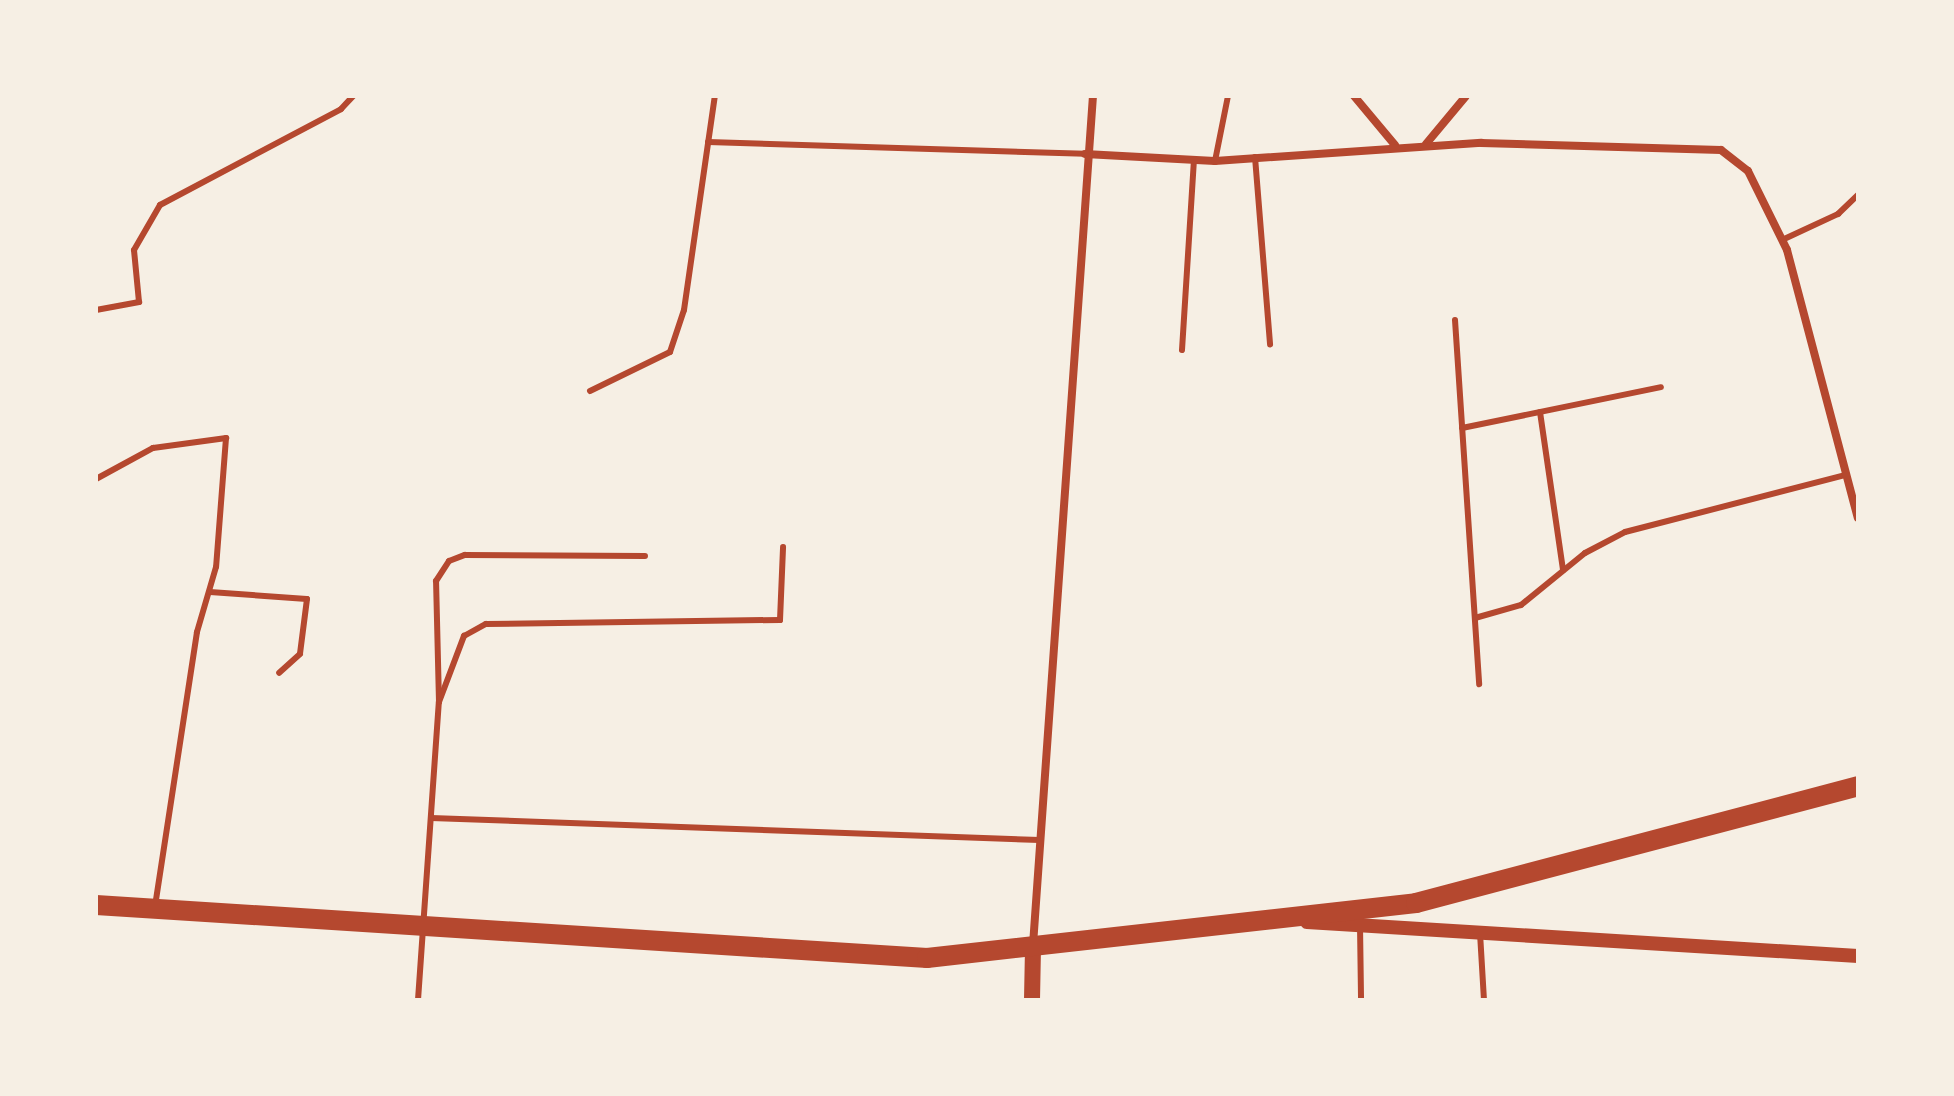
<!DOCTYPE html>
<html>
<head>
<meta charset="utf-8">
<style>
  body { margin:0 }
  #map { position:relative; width:1954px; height:1096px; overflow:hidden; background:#f6efe4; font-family:Quicksand,sans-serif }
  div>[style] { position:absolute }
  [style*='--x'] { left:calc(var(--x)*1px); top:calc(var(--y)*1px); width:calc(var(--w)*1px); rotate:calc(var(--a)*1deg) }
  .service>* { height:6px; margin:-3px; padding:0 3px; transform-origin:3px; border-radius:3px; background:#b5482f }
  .minor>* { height:8px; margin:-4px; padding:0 4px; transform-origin:4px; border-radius:4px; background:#b5482f }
  .tertiary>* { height:14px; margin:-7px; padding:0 7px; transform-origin:7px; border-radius:7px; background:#b5482f }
  .secondary>* { height:16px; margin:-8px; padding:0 8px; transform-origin:8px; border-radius:8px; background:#b5482f }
  .primary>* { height:20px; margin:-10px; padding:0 10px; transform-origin:10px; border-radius:10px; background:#b5482f }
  span { translate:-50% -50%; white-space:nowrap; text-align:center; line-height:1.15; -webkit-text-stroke:8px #f6efe4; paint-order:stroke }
  .frame { position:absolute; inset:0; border:98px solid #f6efe4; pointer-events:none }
</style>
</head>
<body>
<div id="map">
  <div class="service">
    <i style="--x:708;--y:142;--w:377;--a:1.8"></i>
    <i style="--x:1255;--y:157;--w:188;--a:85.4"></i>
    <i style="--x:1215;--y:161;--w:66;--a:-78.7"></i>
    <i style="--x:1782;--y:240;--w:62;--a:-24.9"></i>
    <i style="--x:1838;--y:214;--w:28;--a:-44"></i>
    <i style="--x:96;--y:310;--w:44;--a:-10.5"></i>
    <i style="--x:139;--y:302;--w:52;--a:-95.5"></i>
    <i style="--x:134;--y:250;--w:52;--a:-60"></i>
    <i style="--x:160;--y:205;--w:205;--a:-27.9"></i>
    <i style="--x:341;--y:109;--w:18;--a:-47"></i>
    <i style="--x:1455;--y:320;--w:365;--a:86.2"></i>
    <i style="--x:1182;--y:350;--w:190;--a:-86.4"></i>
    <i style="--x:590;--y:391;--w:89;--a:-26"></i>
    <i style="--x:670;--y:352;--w:44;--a:-71.6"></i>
    <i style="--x:684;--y:310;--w:216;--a:-81.8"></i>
    <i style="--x:1540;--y:412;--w:160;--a:81.7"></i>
    <i style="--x:1462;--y:428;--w:203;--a:-11.6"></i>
    <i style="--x:96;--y:479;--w:65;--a:-28.5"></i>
    <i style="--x:153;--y:448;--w:74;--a:-7.8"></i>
    <i style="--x:226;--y:438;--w:129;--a:94.4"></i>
    <i style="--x:216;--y:567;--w:68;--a:106.3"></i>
    <i style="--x:197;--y:632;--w:276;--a:98.7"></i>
    <i style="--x:210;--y:592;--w:97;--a:4.1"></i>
    <i style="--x:307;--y:599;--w:55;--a:97.3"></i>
    <i style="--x:300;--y:654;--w:28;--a:138"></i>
    <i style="--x:1475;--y:618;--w:48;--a:-15.8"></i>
    <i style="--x:1521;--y:605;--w:82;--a:-39.1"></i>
    <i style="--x:1585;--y:553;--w:45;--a:-27.7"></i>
    <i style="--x:1625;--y:532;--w:227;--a:-14.5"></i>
    <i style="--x:439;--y:702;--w:71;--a:-69.3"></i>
    <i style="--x:464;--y:636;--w:25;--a:-29"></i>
    <i style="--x:486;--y:624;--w:294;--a:-0.8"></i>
    <i style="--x:780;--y:620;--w:73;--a:-87.6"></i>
    <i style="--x:431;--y:818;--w:609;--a:2.07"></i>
    <i style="--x:1360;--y:925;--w:75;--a:89.2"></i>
    <i style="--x:1480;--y:933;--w:67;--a:86.6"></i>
    <i style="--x:418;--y:1000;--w:299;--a:-86"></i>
    <i style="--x:439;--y:702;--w:121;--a:-91.4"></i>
    <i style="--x:436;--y:581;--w:24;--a:-57"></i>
    <i style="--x:449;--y:561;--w:17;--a:-21"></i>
    <i style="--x:465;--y:555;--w:180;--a:0.3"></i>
  </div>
  <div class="minor">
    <i style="--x:1354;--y:96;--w:64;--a:50.1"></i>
    <i style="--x:1426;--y:144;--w:62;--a:-50.2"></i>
    <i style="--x:1085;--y:154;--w:130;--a:3.1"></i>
    <i style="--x:1215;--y:161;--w:267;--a:-3.9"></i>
    <i style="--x:1481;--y:143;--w:240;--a:1.7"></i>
    <i style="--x:1721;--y:150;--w:34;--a:38"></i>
    <i style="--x:1748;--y:171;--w:88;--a:63.7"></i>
    <i style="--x:1787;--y:250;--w:277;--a:75.2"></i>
    <i style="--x:1033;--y:945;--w:851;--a:-85.96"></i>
  </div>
  <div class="tertiary">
    <i style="--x:1307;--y:922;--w:552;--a:3.53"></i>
  </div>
  <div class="secondary">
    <i style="--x:1032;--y:1000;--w:54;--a:-88.9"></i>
  </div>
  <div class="primary">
    <i style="--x:96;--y:905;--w:833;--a:3.65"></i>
    <i style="--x:927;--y:958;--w:492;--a:-6.4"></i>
    <i style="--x:1416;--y:903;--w:457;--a:-14.8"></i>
  </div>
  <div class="frame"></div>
</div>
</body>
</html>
